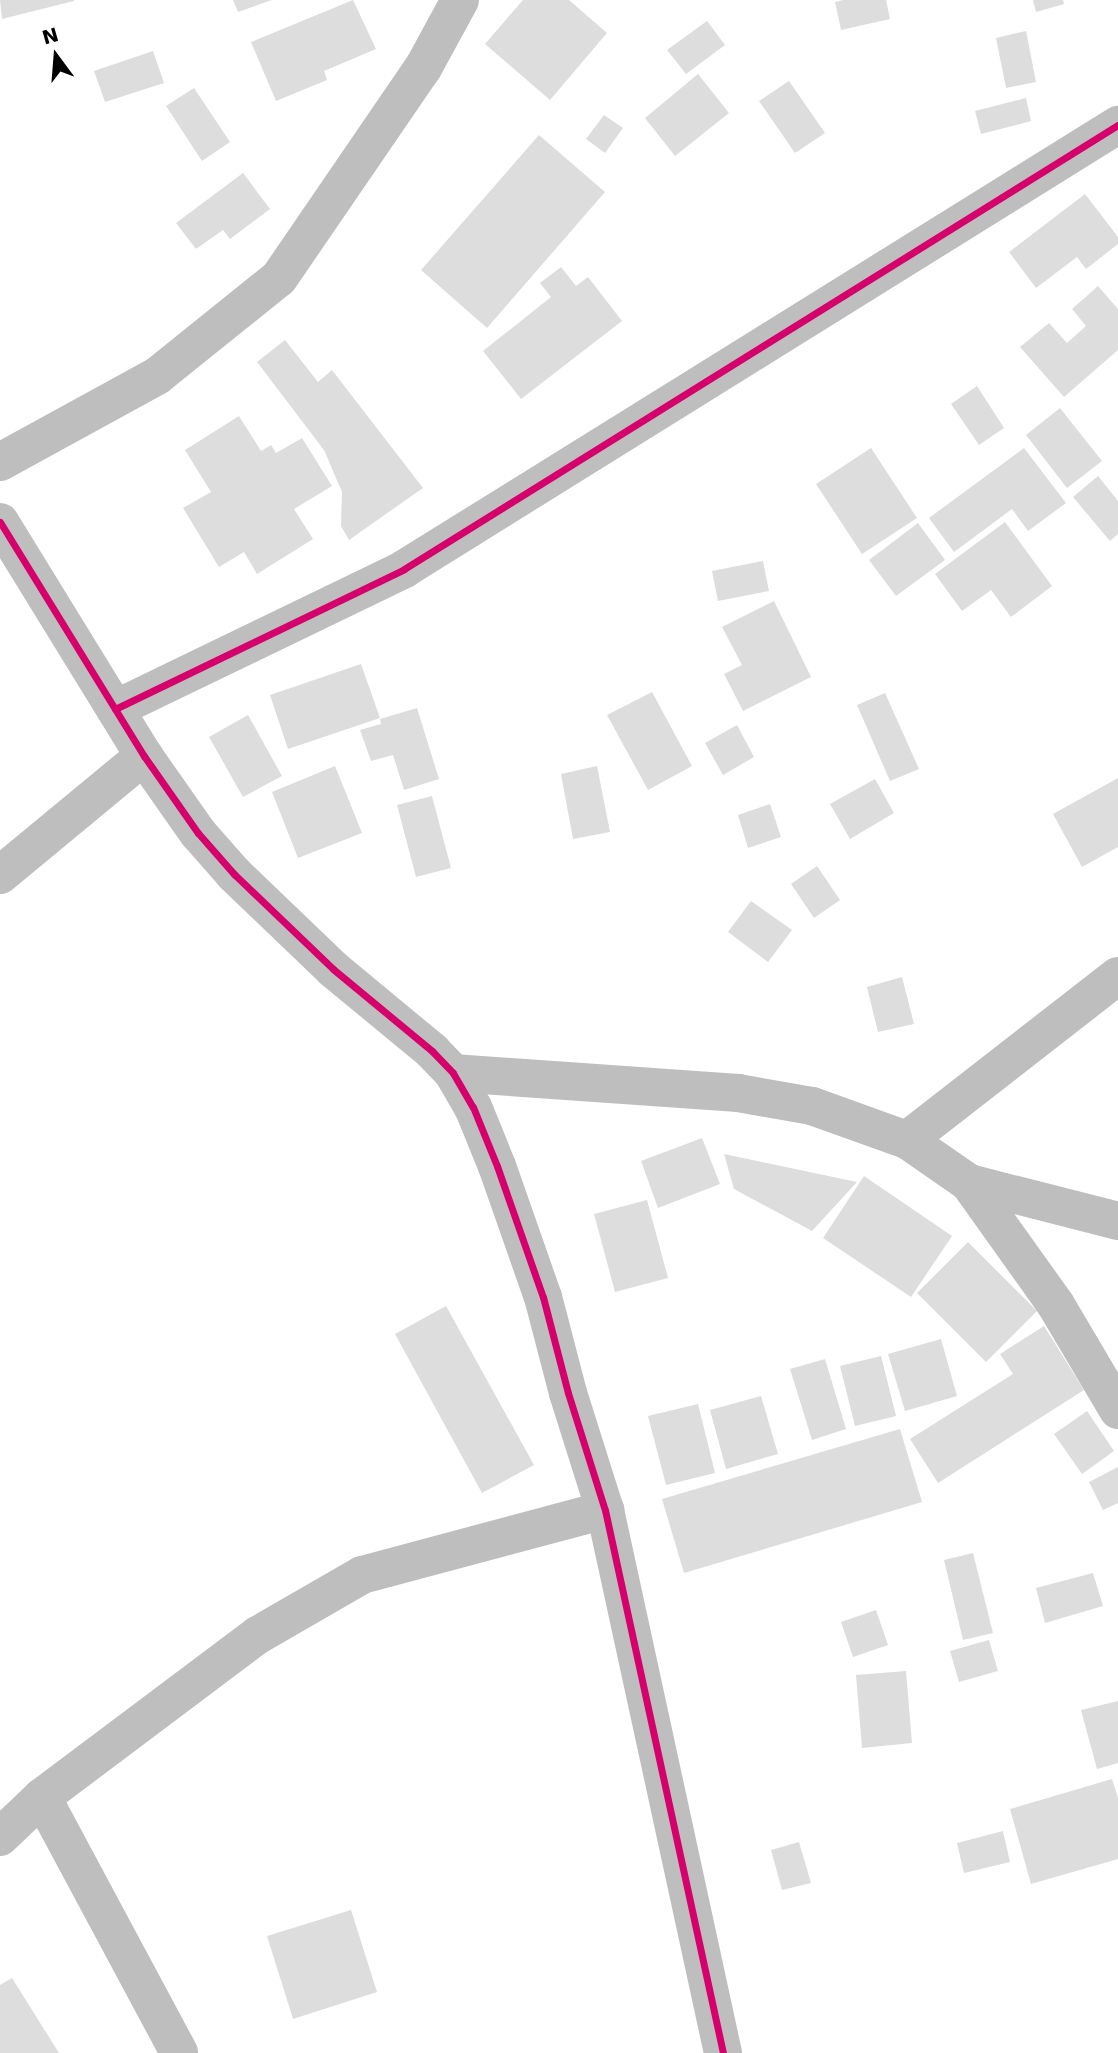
<!DOCTYPE html>
<html>
<head>
<meta charset="utf-8">
<style>
  body { margin:0 }
  #map { position:relative; width:1118px; height:2053px; overflow:hidden; background:#fff; font-family:"DejaVu Sans",sans-serif }
  div>[style] { position:absolute }
  [style*='--x'] { left:calc(var(--x)*1px); top:calc(var(--y)*1px); width:calc(var(--w)*1px); rotate:calc(var(--a)*1deg) }
  .building>* { inset:0; background:#ddd }
  .minor>* { height:38px; margin:-19px; padding:0 19px; transform-origin:19px; border-radius:19px; background:#bebebe }
  .cycleway>* { height:7px; margin:-3.5px; padding:0 3.5px; transform-origin:3.5px; border-radius:3.5px; background:#d6006c }
  span { translate:-50% -50%; white-space:nowrap; text-align:center; line-height:1.15; -webkit-text-stroke:7px #fff; paint-order:stroke }
  .north { position:absolute; left:21px; top:21px; width:70px; height:70px; -webkit-text-stroke:5px #fff; paint-order:stroke; rotate:344deg; font-size:19px; font-weight:700; line-height:28px; text-align:center; color:#000 }
  .north::after { content:''; display:block; margin:auto; width:24px; height:32px; background:#000; clip-path:polygon(50% 0,100% 100%,50% 72%,0 100%) }
</style>
</head>
<body>
<div id="map">
  <div class="building">
    <i style="clip-path:polygon(0 0,74px 0,74px 1px,2px 19px)"></i>
    <i style="clip-path:polygon(233px 0,272px 0,238px 12px)"></i>
    <i style="clip-path:polygon(353px 0,376px 49px,324px 71px,327px 80px,276px 101px,251px 42px)"></i>
    <i style="clip-path:polygon(523px 0,569px 0,607px 33px,550px 100px,485px 44px)"></i>
    <i style="clip-path:polygon(843px 0,886px 0,890px 19px,841px 30px,835px 2px)"></i>
    <i style="clip-path:polygon(1033px 0,1063px 0,1064px 4px,1036px 12px)"></i>
    <i style="clip-path:polygon(707px 21px,725px 45px,686px 74px,667px 50px)"></i>
    <i style="clip-path:polygon(1026px 31px,1036px 82px,1006px 88px,996px 38px)"></i>
    <i style="clip-path:polygon(153px 51px,164px 83px,105px 102px,94px 71px)"></i>
    <i style="clip-path:polygon(698px 74px,729px 113px,675px 156px,645px 118px)"></i>
    <i style="clip-path:polygon(789px 81px,825px 133px,795px 153px,759px 101px)"></i>
    <i style="clip-path:polygon(194px 88px,230px 142px,202px 161px,166px 106px)"></i>
    <i style="clip-path:polygon(1026px 98px,1031px 121px,981px 134px,975px 111px)"></i>
    <i style="clip-path:polygon(604px 115px,623px 128px,605px 153px,586px 139px)"></i>
    <i style="clip-path:polygon(539px 135px,605px 192px,487px 328px,421px 270px)"></i>
    <i style="clip-path:polygon(243px 173px,270px 209px,230px 239px,223px 230px,196px 249px,176px 223px)"></i>
    <i style="clip-path:polygon(1085px 194px,1118px 237px,1118px 244px,1086px 269px,1077px 257px,1036px 288px,1009px 252px)"></i>
    <i style="clip-path:polygon(561px 267px,576px 286px,588px 277px,622px 321px,521px 399px,483px 351px,551px 297px,540px 283px)"></i>
    <i style="clip-path:polygon(1098px 286px,1118px 309px,1118px 350px,1064px 397px,1020px 347px,1049px 323px,1067px 343px,1086px 326px,1072px 309px)"></i>
    <i style="clip-path:polygon(285px 340px,318px 382px,332px 370px,423px 488px,349px 540px,341px 526px,342px 492px,324px 450px,257px 362px)"></i>
    <i style="clip-path:polygon(977px 386px,1004px 428px,979px 445px,951px 404px)"></i>
    <i style="clip-path:polygon(1060px 408px,1102px 461px,1067px 488px,1026px 435px)"></i>
    <i style="clip-path:polygon(239px 416px,261px 451px,271px 445px,276px 453px,302px 438px,332px 486px,294px 509px,313px 539px,257px 574px,244px 552px,219px 567px,183px 508px,211px 492px,185px 450px)"></i>
    <i style="clip-path:polygon(871px 448px,917px 518px,862px 554px,816px 484px)"></i>
    <i style="clip-path:polygon(1024px 448px,1066px 503px,1028px 531px,1012px 509px,954px 552px,929px 518px)"></i>
    <i style="clip-path:polygon(1098px 476px,1118px 501px,1118px 534px,1110px 541px,1073px 497px)"></i>
    <i style="clip-path:polygon(1005px 522px,1052px 586px,1011px 617px,991px 590px,962px 611px,935px 574px)"></i>
    <i style="clip-path:polygon(918px 523px,945px 560px,896px 596px,869px 560px)"></i>
    <i style="clip-path:polygon(763px 561px,769px 591px,718px 601px,712px 571px)"></i>
    <i style="clip-path:polygon(774px 601px,811px 677px,743px 711px,724px 674px,742px 665px,722px 627px)"></i>
    <i style="clip-path:polygon(361px 664px,380px 718px,288px 749px,270px 695px)"></i>
    <i style="clip-path:polygon(652px 692px,692px 766px,648px 790px,607px 715px)"></i>
    <i style="clip-path:polygon(885px 693px,919px 769px,890px 781px,857px 705px)"></i>
    <i style="clip-path:polygon(417px 708px,439px 779px,404px 790px,393px 755px,371px 761px,360px 730px,381px 724px,380px 719px)"></i>
    <i style="clip-path:polygon(248px 715px,282px 776px,243px 797px,209px 737px)"></i>
    <i style="clip-path:polygon(737px 725px,754px 757px,723px 775px,705px 743px)"></i>
    <i style="clip-path:polygon(335px 766px,362px 833px,298px 858px,272px 792px)"></i>
    <i style="clip-path:polygon(597px 766px,610px 832px,573px 839px,561px 774px)"></i>
    <i style="clip-path:polygon(1118px 778px,1118px 847px,1082px 867px,1053px 814px)"></i>
    <i style="clip-path:polygon(875px 779px,894px 813px,850px 839px,830px 804px)"></i>
    <i style="clip-path:polygon(432px 796px,451px 868px,416px 877px,397px 805px)"></i>
    <i style="clip-path:polygon(770px 804px,781px 837px,748px 848px,738px 815px)"></i>
    <i style="clip-path:polygon(817px 866px,840px 900px,814px 918px,791px 884px)"></i>
    <i style="clip-path:polygon(751px 901px,792px 930px,768px 962px,728px 932px)"></i>
    <i style="clip-path:polygon(902px 977px,914px 1024px,878px 1032px,867px 987px)"></i>
    <i style="clip-path:polygon(702px 1138px,720px 1184px,658px 1208px,641px 1161px)"></i>
    <i style="clip-path:polygon(724px 1154px,857px 1182px,812px 1231px,734px 1189px)"></i>
    <i style="clip-path:polygon(864px 1176px,952px 1236px,911px 1297px,823px 1238px)"></i>
    <i style="clip-path:polygon(647px 1200px,668px 1278px,615px 1292px,594px 1214px)"></i>
    <i style="clip-path:polygon(968px 1242px,1037px 1311px,986px 1362px,917px 1293px)"></i>
    <i style="clip-path:polygon(446px 1306px,534px 1465px,482px 1493px,395px 1334px)"></i>
    <i style="clip-path:polygon(1044px 1326px,1084px 1390px,938px 1483px,910px 1439px,1013px 1374px,1000px 1354px)"></i>
    <i style="clip-path:polygon(941px 1339px,957px 1396px,905px 1411px,888px 1354px)"></i>
    <i style="clip-path:polygon(881px 1356px,896px 1416px,855px 1426px,840px 1366px)"></i>
    <i style="clip-path:polygon(825px 1359px,846px 1429px,812px 1440px,790px 1369px)"></i>
    <i style="clip-path:polygon(761px 1396px,778px 1454px,726px 1469px,710px 1410px)"></i>
    <i style="clip-path:polygon(698px 1404px,715px 1473px,666px 1485px,648px 1416px)"></i>
    <i style="clip-path:polygon(1087px 1411px,1114px 1451px,1082px 1474px,1054px 1434px)"></i>
    <i style="clip-path:polygon(900px 1429px,922px 1502px,684px 1573px,662px 1499px)"></i>
    <i style="clip-path:polygon(1118px 1467px,1118px 1503px,1103px 1510px,1089px 1482px)"></i>
    <i style="clip-path:polygon(973px 1553px,993px 1633px,963px 1640px,944px 1560px)"></i>
    <i style="clip-path:polygon(1093px 1573px,1103px 1606px,1045px 1623px,1036px 1588px)"></i>
    <i style="clip-path:polygon(876px 1610px,888px 1645px,853px 1657px,841px 1622px)"></i>
    <i style="clip-path:polygon(989px 1640px,998px 1671px,959px 1682px,950px 1651px)"></i>
    <i style="clip-path:polygon(906px 1671px,912px 1743px,862px 1748px,856px 1675px)"></i>
    <i style="clip-path:polygon(1118px 1701px,1118px 1763px,1097px 1769px,1081px 1710px)"></i>
    <i style="clip-path:polygon(1112px 1779px,1118px 1798px,1118px 1859px,1031px 1884px,1010px 1809px)"></i>
    <i style="clip-path:polygon(1003px 1831px,1010px 1862px,964px 1873px,957px 1843px)"></i>
    <i style="clip-path:polygon(799px 1842px,811px 1883px,782px 1890px,771px 1850px)"></i>
    <i style="clip-path:polygon(351px 1910px,377px 1992px,293px 2019px,267px 1936px)"></i>
    <i style="clip-path:polygon(12px 1978px,59px 2053px,0 2053px,0 1985px)"></i>
  </div>
  <div class="minor">
    <i style="--x:0;--y:462;--w:179;--a:-28.7"></i>
    <i style="--x:157;--y:376;--w:156;--a:-38.8"></i>
    <i style="--x:279;--y:278;--w:255;--a:-55.6"></i>
    <i style="--x:423;--y:68;--w:77;--a:-61.4"></i>
    <i style="--x:0;--y:522;--w:275;--a:58.4"></i>
    <i style="--x:144;--y:756;--w:94;--a:55"></i>
    <i style="--x:198;--y:833;--w:55;--a:48.7"></i>
    <i style="--x:234;--y:874;--w:137;--a:43.8"></i>
    <i style="--x:333;--y:969;--w:129;--a:39.6"></i>
    <i style="--x:432;--y:1051;--w:30;--a:46"></i>
    <i style="--x:453;--y:1073;--w:39;--a:60"></i>
    <i style="--x:473;--y:1107;--w:64;--a:67.9"></i>
    <i style="--x:497;--y:1166;--w:139;--a:70.7"></i>
    <i style="--x:543;--y:1297;--w:99;--a:75.4"></i>
    <i style="--x:568;--y:1393;--w:123;--a:72.5"></i>
    <i style="--x:605;--y:1510;--w:556;--a:77.74"></i>
    <i style="--x:115;--y:709;--w:321;--a:-25.8"></i>
    <i style="--x:404;--y:569;--w:841;--a:-31.88"></i>
    <i style="--x:0;--y:875;--w:187;--a:-39.6"></i>
    <i style="--x:453;--y:1073;--w:286;--a:4"></i>
    <i style="--x:738;--y:1093;--w:75;--a:10"></i>
    <i style="--x:812;--y:1106;--w:101;--a:19.7"></i>
    <i style="--x:907;--y:1140;--w:75;--a:34.7"></i>
    <i style="--x:969;--y:1183;--w:150;--a:54.5"></i>
    <i style="--x:1056;--y:1305;--w:122;--a:59.4"></i>
    <i style="--x:907;--y:1140;--w:267;--a:-37.9"></i>
    <i style="--x:969;--y:1183;--w:154;--a:14.3"></i>
    <i style="--x:42;--y:1797;--w:290;--a:61.8"></i>
    <i style="--x:0;--y:1837;--w:58;--a:-43.6"></i>
    <i style="--x:42;--y:1797;--w:270;--a:-36.9"></i>
    <i style="--x:258;--y:1635;--w:120;--a:-30"></i>
    <i style="--x:362;--y:1575;--w:252;--a:-15"></i>
  </div>
  <div class="cycleway">
    <i style="--x:0;--y:522;--w:275;--a:58.4"></i>
    <i style="--x:144;--y:756;--w:94;--a:55"></i>
    <i style="--x:198;--y:833;--w:55;--a:48.7"></i>
    <i style="--x:234;--y:874;--w:137;--a:43.8"></i>
    <i style="--x:333;--y:969;--w:129;--a:39.6"></i>
    <i style="--x:432;--y:1051;--w:30;--a:46"></i>
    <i style="--x:453;--y:1073;--w:39;--a:60"></i>
    <i style="--x:473;--y:1107;--w:64;--a:67.9"></i>
    <i style="--x:497;--y:1166;--w:139;--a:70.7"></i>
    <i style="--x:543;--y:1297;--w:99;--a:75.4"></i>
    <i style="--x:568;--y:1393;--w:123;--a:72.5"></i>
    <i style="--x:605;--y:1510;--w:556;--a:77.74"></i>
    <i style="--x:115;--y:709;--w:321;--a:-25.8"></i>
    <i style="--x:404;--y:569;--w:841;--a:-31.88"></i>
  </div>
  <div class="north">N</div>
</div>
</body>
</html>
